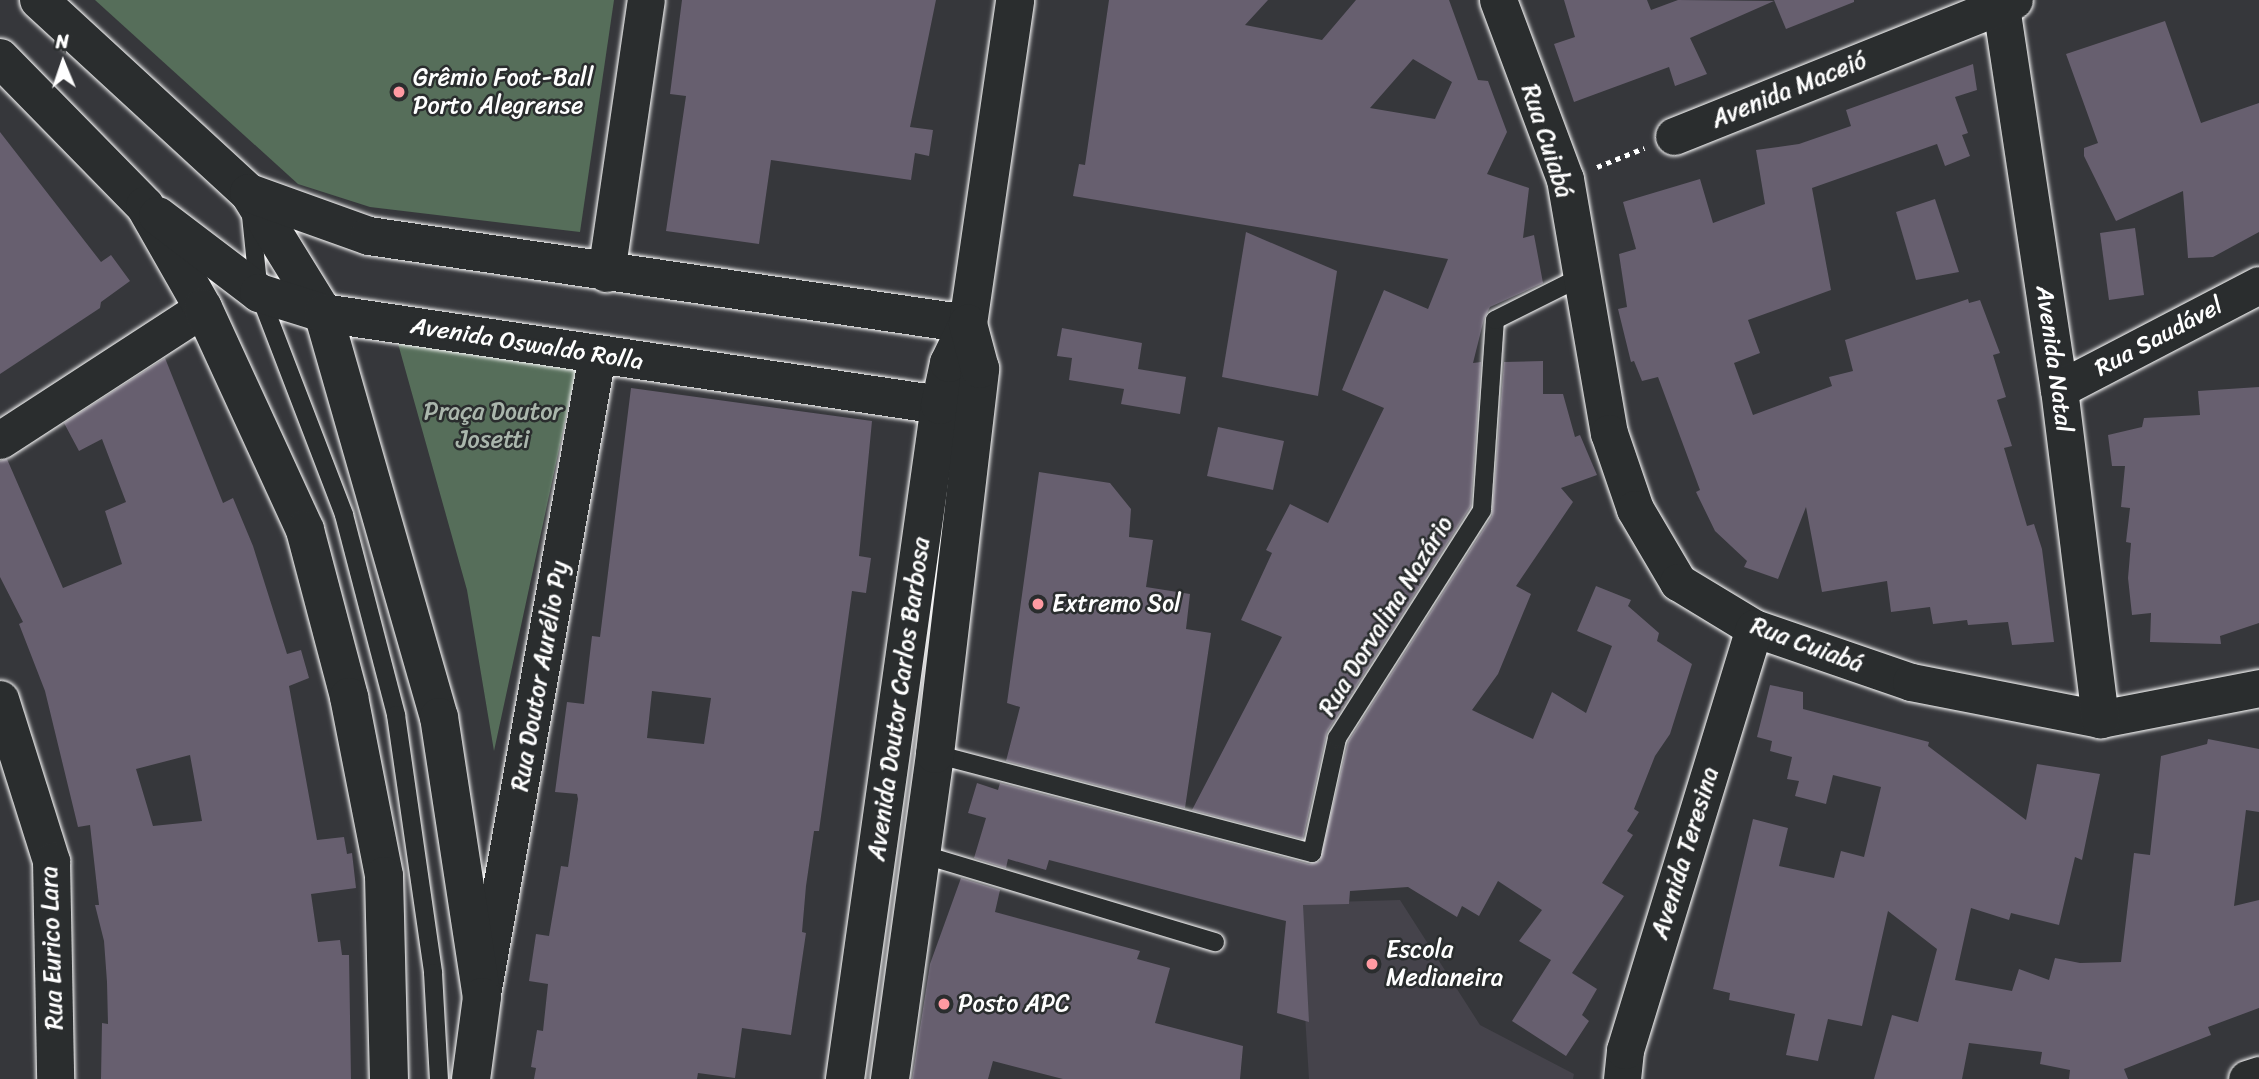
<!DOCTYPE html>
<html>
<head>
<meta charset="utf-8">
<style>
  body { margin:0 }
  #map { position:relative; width:2259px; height:1079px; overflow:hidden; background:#36373b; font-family:Sriracha,sans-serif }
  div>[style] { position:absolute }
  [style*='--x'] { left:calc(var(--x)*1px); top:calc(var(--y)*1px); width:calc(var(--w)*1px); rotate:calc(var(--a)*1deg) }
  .built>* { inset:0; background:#45434b }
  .green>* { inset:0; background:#566e5a }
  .building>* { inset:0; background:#675f6f }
  .path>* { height:4.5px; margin-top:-2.25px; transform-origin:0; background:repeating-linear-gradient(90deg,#fff 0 5px,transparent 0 10px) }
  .roads { filter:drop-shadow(0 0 2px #fff) drop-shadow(0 0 2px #fff) }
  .lane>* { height:18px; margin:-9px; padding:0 9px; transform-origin:9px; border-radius:9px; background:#2a2d2e }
  .street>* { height:37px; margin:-18.5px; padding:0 18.5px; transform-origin:18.5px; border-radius:18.5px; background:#2a2d2e }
  .secondary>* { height:38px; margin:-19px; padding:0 19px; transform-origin:19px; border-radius:19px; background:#2a2d2e }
  .dots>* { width:19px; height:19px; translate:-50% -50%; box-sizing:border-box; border:4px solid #2a2d2e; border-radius:50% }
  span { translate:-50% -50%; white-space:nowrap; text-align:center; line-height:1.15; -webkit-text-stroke:5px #2a2d2e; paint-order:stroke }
  .poi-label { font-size:24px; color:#fff }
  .left { translate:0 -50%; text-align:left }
  .street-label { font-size:24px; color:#fff }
  .park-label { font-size:24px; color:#aab6ac }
  .north { position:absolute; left:28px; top:28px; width:70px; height:70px; -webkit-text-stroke:5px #2a2d2e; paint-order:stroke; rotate:358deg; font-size:19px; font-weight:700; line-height:28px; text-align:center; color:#fff }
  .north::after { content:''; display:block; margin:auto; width:24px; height:32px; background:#fff; clip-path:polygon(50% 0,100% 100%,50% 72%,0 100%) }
</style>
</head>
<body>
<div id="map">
  <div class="built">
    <i style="clip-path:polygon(1400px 900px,1480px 1025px,1574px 1074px,1573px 1079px,1309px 1079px,1298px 903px)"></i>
  </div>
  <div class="green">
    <i style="clip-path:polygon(95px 0,614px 0,580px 232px,370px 207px,298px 184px)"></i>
    <i style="clip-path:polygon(397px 340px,577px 366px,494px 751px,467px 590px)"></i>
  </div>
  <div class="building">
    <i style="clip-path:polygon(682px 0,936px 0,910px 127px,933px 130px,929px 156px,915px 153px,911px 180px,771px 160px,759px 244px,666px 231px,686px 96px,670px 94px)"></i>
    <i style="clip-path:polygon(evenodd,1109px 0,1268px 0,1245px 25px,1322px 40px,1356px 0,1449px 0,1478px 80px,1488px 81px,1507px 132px,1487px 174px,1529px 188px,1523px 238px,1534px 235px,1543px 283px,1490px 307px,1484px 319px,1473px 363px,1481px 362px,1471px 506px,1327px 732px,1303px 839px,1192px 810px,1282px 637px,1241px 620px,1272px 553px,1266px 550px,1290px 504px,1328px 523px,1384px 408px,1342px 390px,1384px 290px,1428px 309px,1448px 259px,1073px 196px,1079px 164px,1085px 165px,1109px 0,1413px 59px,1452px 82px,1435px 119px,1370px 108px,1413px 59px)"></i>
    <i style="clip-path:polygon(1564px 0,1647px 0,1651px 10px,1678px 0,1774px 1px,1690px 38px,1707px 74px,1675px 86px,1669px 67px,1574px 102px,1554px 44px,1575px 37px)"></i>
    <i style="clip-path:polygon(1774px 0,1854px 0,1854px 2px,1786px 29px)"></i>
    <i style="clip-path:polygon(2165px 21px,2201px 123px,2259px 103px,2259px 232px,2213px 257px,2188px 258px,2183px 191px,2116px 221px,2084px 156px,2084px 148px,2098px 143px,2066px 54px)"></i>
    <i style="clip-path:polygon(1973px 64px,1977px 90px,1955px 97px,1968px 133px,1962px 135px,1970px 156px,1945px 166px,1937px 144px,1812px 188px,1831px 290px,1748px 320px,1760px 353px,1734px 363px,1753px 415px,1832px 386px,1829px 377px,1853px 371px,1845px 340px,1968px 299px,1969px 303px,1980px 300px,2000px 353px,1993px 355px,2006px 397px,1997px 400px,2012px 446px,2004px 448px,2027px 526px,2034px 524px,2042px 549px,2054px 642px,2012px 645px,2008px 622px,1968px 625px,1967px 620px,1933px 624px,1930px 607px,1891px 612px,1887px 581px,1822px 592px,1806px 507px,1778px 579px,1744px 567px,1747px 561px,1715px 531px,1696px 492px,1700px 490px,1658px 377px,1642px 381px,1634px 361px,1631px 362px,1618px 309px,1627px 307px,1619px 254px,1636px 249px,1623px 202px,1700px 179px,1713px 223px,1765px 204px,1756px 150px,1799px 144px,1851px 126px,1846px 110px)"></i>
    <i style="clip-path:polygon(0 132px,101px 262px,111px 255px,130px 281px,101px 302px,100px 308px,0 374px)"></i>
    <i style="clip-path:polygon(1935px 199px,1959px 272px,1916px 280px,1896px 212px)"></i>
    <i style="clip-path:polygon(2135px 228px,2144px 295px,2109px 300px,2100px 233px)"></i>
    <i style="clip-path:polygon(1246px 232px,1337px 271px,1318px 396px,1222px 377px)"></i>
    <i style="clip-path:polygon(1062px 328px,1142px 343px,1138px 369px,1186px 377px,1180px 414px,1121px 404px,1124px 389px,1069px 380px,1072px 358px,1057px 356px)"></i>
    <i style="clip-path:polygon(evenodd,165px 358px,223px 503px,233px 498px,253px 546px,287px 654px,301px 650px,309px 678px,289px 686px,317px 840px,344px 837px,347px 854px,352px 853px,356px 888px,311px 894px,318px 942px,340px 940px,342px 955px,349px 955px,351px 1079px,101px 1079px,102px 1023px,108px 1024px,107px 982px,104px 941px,95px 905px,99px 905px,90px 825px,78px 827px,45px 691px,19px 624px,23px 622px,0 577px,0 461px,7px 459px,63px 588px,122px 564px,105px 511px,126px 502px,102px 439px,79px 451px,64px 423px,165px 358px,190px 755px,202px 821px,153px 826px,136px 769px,190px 755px)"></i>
    <i style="clip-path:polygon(1543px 361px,1543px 394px,1563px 394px,1575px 437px,1580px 435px,1597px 475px,1561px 488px,1573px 502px,1516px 586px,1531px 594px,1498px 674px,1472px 710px,1533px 739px,1552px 692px,1586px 713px,1612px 646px,1577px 631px,1596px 586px,1631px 600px,1628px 606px,1659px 633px,1657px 641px,1692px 664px,1670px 734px,1655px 756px,1634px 809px,1639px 812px,1627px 831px,1633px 835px,1602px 883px,1624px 896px,1572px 973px,1597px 989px,1582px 1015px,1589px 1021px,1566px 1056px,1512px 1021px,1551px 960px,1519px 941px,1542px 910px,1498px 881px,1479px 916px,1462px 906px,1457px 917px,1408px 887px,1350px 891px,1349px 904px,1303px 905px,1309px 1022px,1277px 1013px,1286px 921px,1049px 860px,1046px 870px,1008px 859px,1006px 868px,974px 858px,986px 818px,968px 813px,977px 783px,998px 790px,1000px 783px,1309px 864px,1320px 861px,1348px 742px,1492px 516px,1504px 362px)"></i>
    <i style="clip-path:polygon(2259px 387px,2259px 623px,2220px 636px,2221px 644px,2150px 642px,2151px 613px,2132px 615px,2128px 578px,2131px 543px,2126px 542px,2130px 508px,2121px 507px,2125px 466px,2112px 466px,2108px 435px,2142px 427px,2144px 418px,2200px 415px,2198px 391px)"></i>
    <i style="clip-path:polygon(evenodd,631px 388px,872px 421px,859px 556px,871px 558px,866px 593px,852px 591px,819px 831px,814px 831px,806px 886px,802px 932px,806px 933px,791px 1035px,742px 1028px,735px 1078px,698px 1073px,697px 1079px,534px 1079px,536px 1068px,531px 1067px,537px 1030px,543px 1031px,548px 984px,529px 981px,536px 934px,549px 936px,561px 866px,568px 867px,578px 799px,577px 794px,555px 792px,567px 702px,584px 704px,592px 636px,600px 637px,631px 388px,652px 691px,711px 698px,704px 744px,647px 738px,652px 691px)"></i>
    <i style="clip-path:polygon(1218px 427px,1284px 441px,1273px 490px,1207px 476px)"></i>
    <i style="clip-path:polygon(1039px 472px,1110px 483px,1131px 509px,1129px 537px,1153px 540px,1146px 587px,1190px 594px,1186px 629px,1211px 633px,1185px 808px,1006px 761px,1020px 707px,1007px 703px)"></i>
    <i style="clip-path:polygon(1770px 685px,1803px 692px,1803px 709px,1929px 742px,1928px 746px,2026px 820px,2037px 764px,2100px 774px,2082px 860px,2075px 857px,2059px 925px,2011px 913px,2009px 920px,1971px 908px,1955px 980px,2012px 991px,2019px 969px,2049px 980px,2055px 958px,2080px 963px,2121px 962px,2134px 853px,2150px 855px,2161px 756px,2207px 744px,2208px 739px,2259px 749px,2259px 812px,2246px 810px,2234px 906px,2259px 900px,2259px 1008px,2208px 1027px,2211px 1035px,2124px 1069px,2128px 1079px,2069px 1079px,2070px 1070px,2040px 1064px,2042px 1052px,1969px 1043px,1962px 1079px,1874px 1079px,1892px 1015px,1918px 1022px,1937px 949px,1888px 911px,1862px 1026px,1828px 1019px,1818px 1061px,1786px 1055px,1795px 1014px,1729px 1000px,1730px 993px,1713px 989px,1753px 819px,1788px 828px,1779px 866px,1834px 878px,1841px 851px,1864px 857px,1881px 787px,1833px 775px,1826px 804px,1795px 796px,1799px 781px,1787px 779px,1792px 757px,1770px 751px,1772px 741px,1757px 737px)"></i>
    <i style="clip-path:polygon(961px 878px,1000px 890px,995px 912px,1140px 951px,1137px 959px,1170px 968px,1155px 1023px,1243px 1046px,1240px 1079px,1063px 1079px,993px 1061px,988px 1079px,912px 1079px,930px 964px)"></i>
  </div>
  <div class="path">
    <i style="--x:1597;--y:167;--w:51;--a:-22"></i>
  </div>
  <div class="roads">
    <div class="lane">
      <i style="--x:251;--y:216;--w:77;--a:84.1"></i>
      <i style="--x:259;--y:293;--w:238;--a:69"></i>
      <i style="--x:344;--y:515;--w:207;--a:75.4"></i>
      <i style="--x:396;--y:715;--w:261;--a:81.8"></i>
      <i style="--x:433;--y:973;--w:106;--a:86.8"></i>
      <i style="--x:935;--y:754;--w:390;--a:14.7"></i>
      <i style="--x:1312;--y:853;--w:118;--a:-77.7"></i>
      <i style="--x:1337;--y:738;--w:270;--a:-57.5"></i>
      <i style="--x:1482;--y:510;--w:190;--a:-86.1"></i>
      <i style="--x:1495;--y:320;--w:94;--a:-26.6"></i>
      <i style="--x:921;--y:854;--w:307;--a:16.7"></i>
    </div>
    <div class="street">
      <i style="--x:1498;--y:0;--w:191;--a:69.5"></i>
      <i style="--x:1565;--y:179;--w:258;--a:80.2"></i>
      <i style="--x:1609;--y:433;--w:80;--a:71.1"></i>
      <i style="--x:1635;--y:509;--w:85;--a:59.5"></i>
      <i style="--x:1678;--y:582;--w:89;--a:31.2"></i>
      <i style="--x:1754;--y:628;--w:166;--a:19"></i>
      <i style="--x:1911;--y:682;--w:193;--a:11.1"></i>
      <i style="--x:2100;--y:719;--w:162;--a:-11"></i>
      <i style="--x:2000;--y:0;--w:393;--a:81.4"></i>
      <i style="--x:2059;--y:389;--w:333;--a:82.9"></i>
      <i style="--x:1674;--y:136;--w:366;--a:-21.8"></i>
      <i style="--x:606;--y:273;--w:276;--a:-81.7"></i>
      <i style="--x:2059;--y:389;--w:225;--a:-27.5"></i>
      <i style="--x:0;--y:440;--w:242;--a:-33"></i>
      <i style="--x:0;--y:699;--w:170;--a:72.5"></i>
      <i style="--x:51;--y:861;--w:218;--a:88.9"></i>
      <i style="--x:483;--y:988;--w:643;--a:-79.79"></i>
      <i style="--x:1622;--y:1079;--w:29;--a:-84"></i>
      <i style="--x:1625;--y:1050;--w:441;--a:-73"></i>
      <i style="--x:2247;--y:1079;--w:13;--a:-18"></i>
    </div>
    <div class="secondary">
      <i style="--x:39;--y:0;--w:285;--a:42.6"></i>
      <i style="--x:249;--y:193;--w:141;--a:58.3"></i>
      <i style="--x:323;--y:313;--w:420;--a:74"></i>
      <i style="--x:439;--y:717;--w:283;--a:81.3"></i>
      <i style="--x:482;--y:997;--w:83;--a:97.6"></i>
      <i style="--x:0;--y:58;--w:207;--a:45.6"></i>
      <i style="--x:145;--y:206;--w:117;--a:60.4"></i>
      <i style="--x:203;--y:308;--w:244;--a:65.3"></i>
      <i style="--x:305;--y:530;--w:173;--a:75.2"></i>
      <i style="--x:349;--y:697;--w:182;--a:78.9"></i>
      <i style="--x:384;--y:876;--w:203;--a:88.6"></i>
      <i style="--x:249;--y:193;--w:127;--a:19.7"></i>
      <i style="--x:369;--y:236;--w:605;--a:8.36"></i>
      <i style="--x:158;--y:216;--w:127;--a:37.3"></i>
      <i style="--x:259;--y:293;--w:67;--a:17.4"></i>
      <i style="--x:323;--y:313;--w:624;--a:8.48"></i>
      <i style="--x:845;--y:1079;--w:681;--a:-81.98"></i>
      <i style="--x:940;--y:405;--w:43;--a:-77.9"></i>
      <i style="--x:949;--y:363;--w:43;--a:-64"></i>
      <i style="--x:968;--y:324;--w:327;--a:-81.7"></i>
      <i style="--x:890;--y:1079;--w:328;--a:-82.1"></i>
      <i style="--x:935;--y:754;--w:388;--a:-83.3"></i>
      <i style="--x:980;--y:369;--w:47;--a:-104.9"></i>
    </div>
  </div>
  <div class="dots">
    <i style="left:399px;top:92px;background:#ff9aa2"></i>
    <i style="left:1038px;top:604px;background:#ff9aa2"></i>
    <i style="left:1372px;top:964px;background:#ff9aa2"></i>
    <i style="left:944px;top:1004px;background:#ff9aa2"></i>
  </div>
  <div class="poi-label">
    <span class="left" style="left:413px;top:92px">Grêmio Foot-Ball<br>Porto Alegrense</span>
    <span class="left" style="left:1052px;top:604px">Extremo Sol</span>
    <span class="left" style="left:1386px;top:964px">Escola<br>Medianeira</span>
    <span class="left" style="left:958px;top:1004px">Posto APC</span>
  </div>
  <div class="street-label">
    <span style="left:1789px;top:90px;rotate:-22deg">Avenida Maceió</span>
    <span style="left:1547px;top:141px;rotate:72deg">Rua Cuiabá</span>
    <span style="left:2159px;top:337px;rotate:-28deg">Rua Saudável</span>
    <span style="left:527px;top:344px;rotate:9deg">Avenida Oswaldo Rolla</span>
    <span style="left:2054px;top:359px;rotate:82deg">Avenida Natal</span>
    <span style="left:1386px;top:616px;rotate:-58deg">Rua Dorvalina Nazário</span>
    <span style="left:1807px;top:645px;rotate:20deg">Rua Cuiabá</span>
    <span style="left:540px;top:676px;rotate:-80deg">Rua Doutor Aurélio Py</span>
    <span style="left:899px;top:699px;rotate:-82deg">Avenida Doutor Carlos Barbosa</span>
    <span style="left:1685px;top:853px;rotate:-73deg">Avenida Teresina</span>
    <span style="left:52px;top:948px;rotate:-92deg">Rua Eurico Lara</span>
  </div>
  <div class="park-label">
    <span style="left:493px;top:426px">Praça Doutor<br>Josetti</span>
  </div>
  <div class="north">N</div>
</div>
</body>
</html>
